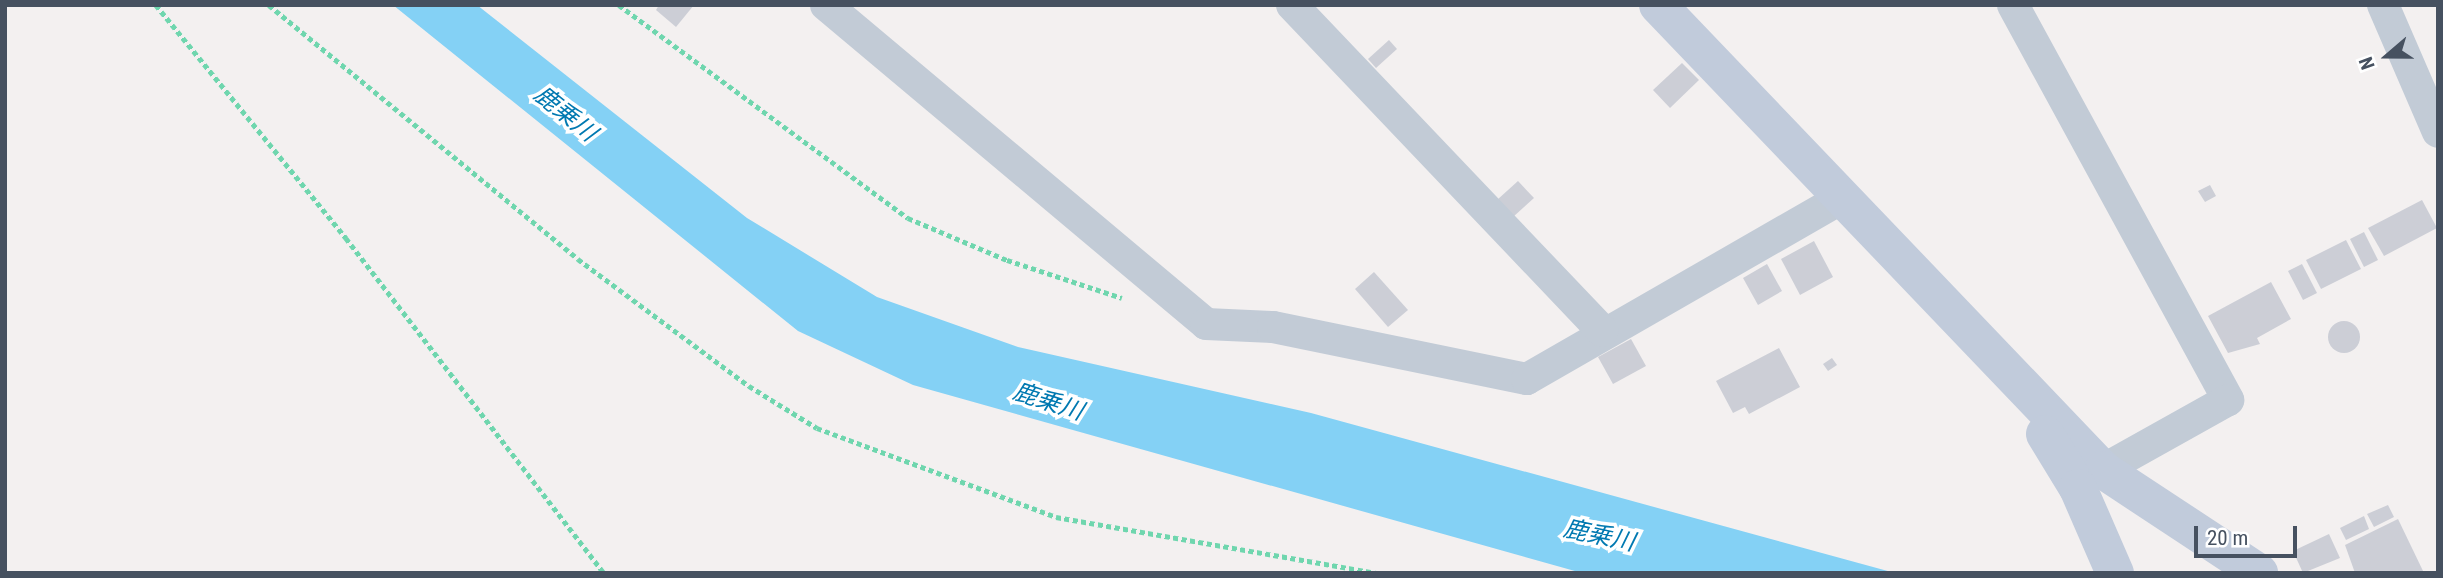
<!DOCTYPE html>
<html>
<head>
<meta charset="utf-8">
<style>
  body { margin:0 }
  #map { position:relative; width:2443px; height:578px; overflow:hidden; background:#f3f0f0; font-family:"Roboto Condensed","Noto Sans JP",sans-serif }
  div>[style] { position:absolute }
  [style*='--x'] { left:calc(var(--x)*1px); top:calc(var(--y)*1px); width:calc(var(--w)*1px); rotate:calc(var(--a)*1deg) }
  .water>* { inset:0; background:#84d1f5 }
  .building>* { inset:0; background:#ccced6 }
  .round { border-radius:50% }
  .path>* { height:4.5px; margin-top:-2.25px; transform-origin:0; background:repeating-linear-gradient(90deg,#6fd6ae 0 5px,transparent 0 8.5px) }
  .street>* { height:32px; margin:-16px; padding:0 16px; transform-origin:16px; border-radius:16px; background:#c2cbd6 }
  .secondary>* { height:38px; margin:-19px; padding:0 19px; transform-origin:19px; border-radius:19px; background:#c1cbdb }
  span { translate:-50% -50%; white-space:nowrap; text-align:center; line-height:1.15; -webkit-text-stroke:7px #fff; paint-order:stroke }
  .water-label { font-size:24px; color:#0179b1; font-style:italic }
  .frame { position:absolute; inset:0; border:7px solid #465160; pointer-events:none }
  .north { position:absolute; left:2352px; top:21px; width:70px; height:70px; -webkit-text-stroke:5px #fff; paint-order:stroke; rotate:250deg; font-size:19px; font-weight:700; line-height:28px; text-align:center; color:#465160 }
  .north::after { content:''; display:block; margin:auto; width:24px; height:32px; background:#465160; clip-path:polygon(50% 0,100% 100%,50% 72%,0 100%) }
  .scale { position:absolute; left:2194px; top:526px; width:103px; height:32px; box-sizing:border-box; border:4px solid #465160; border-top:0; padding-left:9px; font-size:21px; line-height:24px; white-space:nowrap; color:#465160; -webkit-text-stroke:5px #fff; paint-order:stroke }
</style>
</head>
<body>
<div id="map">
  <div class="water">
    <i style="clip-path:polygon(393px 5px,477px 5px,747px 218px,877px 297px,1018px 347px,1311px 413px,1895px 573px,1582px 573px,913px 385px,798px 331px)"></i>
  </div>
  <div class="building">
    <i style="clip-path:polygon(659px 5px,694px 5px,676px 27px,656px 10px)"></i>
    <i style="clip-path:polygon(1389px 40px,1397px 49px,1376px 68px,1368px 59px)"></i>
    <i style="clip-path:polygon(1682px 63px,1699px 80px,1670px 108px,1653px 90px)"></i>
    <i style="clip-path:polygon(1518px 181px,1534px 198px,1513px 217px,1497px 200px)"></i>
    <i style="clip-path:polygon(2210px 185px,2216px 196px,2205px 202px,2198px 191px)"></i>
    <i style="clip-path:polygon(2422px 200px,2437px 228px,2384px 256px,2368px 228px)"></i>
    <i style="clip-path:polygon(2364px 232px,2378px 260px,2364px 267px,2350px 239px)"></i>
    <i style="clip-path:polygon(2346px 240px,2361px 269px,2321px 289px,2306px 260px)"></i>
    <i style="clip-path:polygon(1814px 241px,1833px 277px,1800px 295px,1781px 259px)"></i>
    <i style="clip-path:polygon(1767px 264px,1782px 291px,1758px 305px,1743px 278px)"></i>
    <i style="clip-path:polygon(2302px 264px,2317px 293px,2303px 300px,2288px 271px)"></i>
    <i style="clip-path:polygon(1374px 272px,1408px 310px,1388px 327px,1355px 289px)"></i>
    <i style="clip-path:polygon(2271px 282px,2291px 319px,2257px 338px,2260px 344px,2228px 353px,2208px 316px)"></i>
    <i class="round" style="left:2328px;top:321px;width:32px;height:32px"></i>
    <i style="clip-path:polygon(1631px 339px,1646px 366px,1613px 384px,1598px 357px)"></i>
    <i style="clip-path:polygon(1779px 348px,1800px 387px,1749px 414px,1745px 407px,1733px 413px,1716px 381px)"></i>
    <i style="clip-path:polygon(1832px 358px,1837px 365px,1828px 371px,1823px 364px)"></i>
    <i style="clip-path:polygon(2388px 505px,2394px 517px,2374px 527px,2367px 514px)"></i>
    <i style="clip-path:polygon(2364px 516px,2369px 529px,2346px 540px,2340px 528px)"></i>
    <i style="clip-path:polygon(2398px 519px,2424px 573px,2355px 573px,2345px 545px)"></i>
    <i style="clip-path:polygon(2329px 534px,2340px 558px,2303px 573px,2293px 551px)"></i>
  </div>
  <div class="path">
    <i style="--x:156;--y:5;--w:301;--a:50.8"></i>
    <i style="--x:346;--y:238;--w:423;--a:52.4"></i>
    <i style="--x:269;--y:5;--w:400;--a:39.4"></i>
    <i style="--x:578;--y:259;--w:213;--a:36.6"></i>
    <i style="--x:749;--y:386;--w:80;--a:31.7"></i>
    <i style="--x:817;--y:428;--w:255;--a:20.4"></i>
    <i style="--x:1056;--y:517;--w:325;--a:9.9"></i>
    <i style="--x:619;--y:5;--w:359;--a:36.4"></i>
    <i style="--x:908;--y:218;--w:108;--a:23"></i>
    <i style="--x:1007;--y:260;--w:121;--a:18.3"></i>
  </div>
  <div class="street">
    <i style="--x:826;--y:5;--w:496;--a:40"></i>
    <i style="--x:1206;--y:324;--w:67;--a:2.6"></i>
    <i style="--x:1273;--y:327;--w:259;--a:11.6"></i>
    <i style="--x:1527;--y:379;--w:361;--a:-29.9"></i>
    <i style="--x:1292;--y:5;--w:450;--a:46.4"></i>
    <i style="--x:2013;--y:5;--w:450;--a:61.4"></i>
    <i style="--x:2228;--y:400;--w:143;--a:150.8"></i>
    <i style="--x:2383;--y:5;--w:138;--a:66.6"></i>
  </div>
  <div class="secondary">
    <i style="--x:1658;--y:5;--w:644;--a:46.26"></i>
    <i style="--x:2103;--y:470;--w:187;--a:33.4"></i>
    <i style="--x:2045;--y:434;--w:63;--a:58.6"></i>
    <i style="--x:2078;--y:488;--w:93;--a:66.5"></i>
  </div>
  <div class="water-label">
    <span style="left:565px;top:114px;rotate:39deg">鹿乗川</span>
    <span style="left:1048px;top:402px;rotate:18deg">鹿乗川</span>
    <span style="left:1599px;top:536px;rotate:12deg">鹿乗川</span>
  </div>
  <div class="frame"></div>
  <div class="north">N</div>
  <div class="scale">20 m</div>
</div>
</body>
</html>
